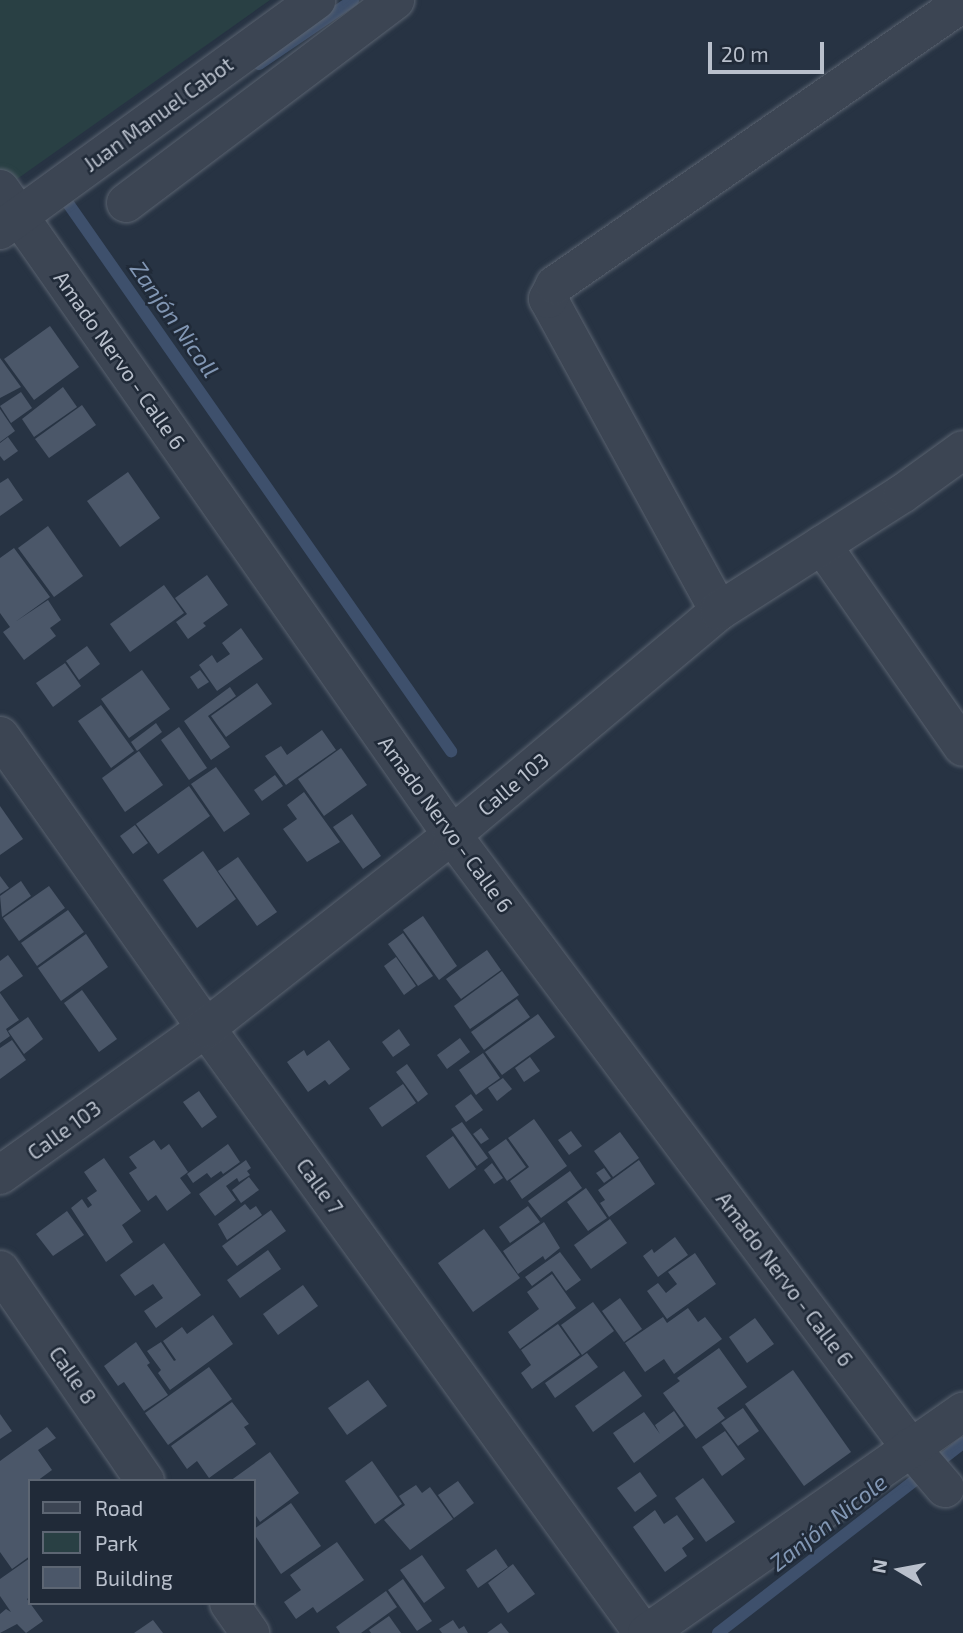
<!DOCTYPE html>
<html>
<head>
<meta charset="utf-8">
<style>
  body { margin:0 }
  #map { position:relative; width:963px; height:1633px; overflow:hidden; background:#273343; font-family:"Exo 2",sans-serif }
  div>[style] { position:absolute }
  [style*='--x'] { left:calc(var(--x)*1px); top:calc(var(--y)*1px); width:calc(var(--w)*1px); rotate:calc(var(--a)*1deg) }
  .green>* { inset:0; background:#294044 }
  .stream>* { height:12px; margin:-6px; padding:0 6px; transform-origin:6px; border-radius:6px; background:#3e506c }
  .building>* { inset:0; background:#4b5769 }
  .roads { filter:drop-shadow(0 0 2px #5a6370) drop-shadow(0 0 2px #5a6370) }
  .minor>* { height:38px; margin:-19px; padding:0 19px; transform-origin:19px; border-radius:19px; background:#3c4553 }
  span { translate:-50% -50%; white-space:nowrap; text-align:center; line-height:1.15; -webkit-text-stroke:5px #202a38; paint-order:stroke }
  .street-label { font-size:21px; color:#b9c0cc }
  .water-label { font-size:23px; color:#8196b3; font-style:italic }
  .legend { position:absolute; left:28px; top:1479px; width:228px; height:126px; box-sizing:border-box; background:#202a38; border:2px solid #5d6673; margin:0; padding:9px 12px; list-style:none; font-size:21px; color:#b9c0cc }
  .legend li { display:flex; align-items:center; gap:14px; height:35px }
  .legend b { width:35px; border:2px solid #5d6673 }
  .north { position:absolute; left:865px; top:1535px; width:70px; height:70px; -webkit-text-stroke:5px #202a38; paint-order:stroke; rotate:280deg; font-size:19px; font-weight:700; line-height:28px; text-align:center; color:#b9c0cc }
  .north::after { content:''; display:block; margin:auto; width:24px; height:32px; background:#b9c0cc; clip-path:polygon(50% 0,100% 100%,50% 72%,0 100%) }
  .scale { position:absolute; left:708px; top:42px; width:116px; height:32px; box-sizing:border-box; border:4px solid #b9c0cc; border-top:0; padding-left:9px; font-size:21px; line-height:24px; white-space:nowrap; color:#b9c0cc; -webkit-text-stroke:5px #202a38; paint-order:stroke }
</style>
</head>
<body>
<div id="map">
  <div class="green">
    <i style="clip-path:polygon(0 0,270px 0,10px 184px,0 169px)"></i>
  </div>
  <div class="stream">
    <i style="--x:259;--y:64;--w:114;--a:-34.2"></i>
    <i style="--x:71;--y:194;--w:8;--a:140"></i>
    <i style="--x:65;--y:199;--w:674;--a:55.04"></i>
    <i style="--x:718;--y:1633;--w:310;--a:-37.8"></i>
  </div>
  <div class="building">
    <i style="clip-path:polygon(50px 326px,79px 367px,34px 400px,4px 359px)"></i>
    <i style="clip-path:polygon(0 358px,21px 387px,0 398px)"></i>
    <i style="clip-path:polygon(63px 387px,77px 407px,34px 437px,22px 419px)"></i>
    <i style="clip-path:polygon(21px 392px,32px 408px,11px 423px,0 406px)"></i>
    <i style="clip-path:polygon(82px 405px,96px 425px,49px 458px,35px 439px)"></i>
    <i style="clip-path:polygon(0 409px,15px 431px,0 442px)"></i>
    <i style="clip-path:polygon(8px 437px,18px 451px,4px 461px,0 456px,0 443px)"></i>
    <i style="clip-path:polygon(128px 472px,160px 518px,120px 547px,87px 501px)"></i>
    <i style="clip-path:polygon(8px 478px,23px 500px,0 516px,0 483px)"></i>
    <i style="clip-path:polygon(48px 526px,83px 576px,54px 597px,18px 548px)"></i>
    <i style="clip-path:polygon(14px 548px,50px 597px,15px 622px,48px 600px,61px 620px,50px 628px,56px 636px,24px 660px,3px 632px,10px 627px,0 613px,0 558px)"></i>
    <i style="clip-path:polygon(207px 575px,228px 605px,203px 623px,206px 626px,188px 639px,176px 622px,187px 614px,175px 598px)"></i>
    <i style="clip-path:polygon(164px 585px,184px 613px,130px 652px,110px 624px)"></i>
    <i style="clip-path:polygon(241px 628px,263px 659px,217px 691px,199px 665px,212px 655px,217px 663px,230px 654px,222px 643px)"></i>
    <i style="clip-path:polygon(87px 646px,100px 664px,79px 680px,66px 661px)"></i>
    <i style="clip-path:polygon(65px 663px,81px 686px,53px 707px,36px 683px)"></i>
    <i style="clip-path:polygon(142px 670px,170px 709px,129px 738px,101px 699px)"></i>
    <i style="clip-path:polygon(200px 670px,209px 682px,198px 689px,190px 677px)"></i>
    <i style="clip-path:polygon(257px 683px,272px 704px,226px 737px,211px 716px)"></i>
    <i style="clip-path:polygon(230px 687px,236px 696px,208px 716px,230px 747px,211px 760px,184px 721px)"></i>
    <i style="clip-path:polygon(101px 705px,134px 751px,111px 768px,78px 721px)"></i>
    <i style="clip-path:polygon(156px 723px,162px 732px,137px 751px,131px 742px)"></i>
    <i style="clip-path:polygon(179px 727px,207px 768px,189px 780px,161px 740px)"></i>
    <i style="clip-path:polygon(322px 730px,336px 750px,286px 785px,265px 756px,281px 746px,287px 755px)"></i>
    <i style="clip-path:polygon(341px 748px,367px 785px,324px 816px,298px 779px)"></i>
    <i style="clip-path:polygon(139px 751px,163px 785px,125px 812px,102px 778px)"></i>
    <i style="clip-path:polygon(216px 767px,250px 814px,224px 832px,191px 784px)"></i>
    <i style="clip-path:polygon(275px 775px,283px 786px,262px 801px,254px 790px)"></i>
    <i style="clip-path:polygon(189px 786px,210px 816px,158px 854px,136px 824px)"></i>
    <i style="clip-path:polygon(304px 792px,340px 842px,307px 862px,283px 829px,297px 819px,287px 805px)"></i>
    <i style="clip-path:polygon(0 806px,23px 839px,0 855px)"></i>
    <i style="clip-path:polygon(352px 814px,381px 856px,363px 869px,333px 827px)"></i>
    <i style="clip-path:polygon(135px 825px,148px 843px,133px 854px,120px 836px)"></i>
    <i style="clip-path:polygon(203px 851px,236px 899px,197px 928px,163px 880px)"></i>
    <i style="clip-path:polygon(238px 857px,277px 912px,257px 926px,218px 871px)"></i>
    <i style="clip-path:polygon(0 876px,9px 888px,0 894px)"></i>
    <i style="clip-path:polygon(21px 881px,31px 896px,2px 917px,0 896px)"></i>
    <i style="clip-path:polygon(49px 886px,65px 908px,19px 941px,3px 918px)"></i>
    <i style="clip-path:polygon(68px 910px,84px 932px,37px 966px,21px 943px)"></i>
    <i style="clip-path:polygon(423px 916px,457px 966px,439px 980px,403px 930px)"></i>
    <i style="clip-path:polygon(403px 933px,433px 976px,418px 986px,388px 944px)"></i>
    <i style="clip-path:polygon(86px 934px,108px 967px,61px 1001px,38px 968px)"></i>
    <i style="clip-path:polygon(487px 950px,501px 970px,461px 999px,446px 979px)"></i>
    <i style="clip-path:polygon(8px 955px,23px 976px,0 992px,0 961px)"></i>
    <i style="clip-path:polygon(396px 957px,416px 986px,404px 995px,384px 966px)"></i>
    <i style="clip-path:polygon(502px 971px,519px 995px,470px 1029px,454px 1006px)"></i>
    <i style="clip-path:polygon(82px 990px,117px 1039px,99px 1052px,64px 1003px)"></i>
    <i style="clip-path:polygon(0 993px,19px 1020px,6px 1029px,10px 1036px,0 1043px)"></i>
    <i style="clip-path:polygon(517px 999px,530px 1017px,484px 1050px,471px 1032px)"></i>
    <i style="clip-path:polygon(538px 1014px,555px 1037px,502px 1075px,485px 1052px)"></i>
    <i style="clip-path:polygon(28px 1017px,43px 1039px,24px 1054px,8px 1031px)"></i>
    <i style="clip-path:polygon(399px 1029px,410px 1045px,393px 1057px,382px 1042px)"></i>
    <i style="clip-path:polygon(460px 1038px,470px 1052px,447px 1069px,437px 1055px)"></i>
    <i style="clip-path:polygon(12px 1040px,26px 1060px,0 1079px,0 1048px)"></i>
    <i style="clip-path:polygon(329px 1040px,350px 1069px,329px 1085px,325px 1080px,308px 1092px,287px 1062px,304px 1050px,307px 1056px)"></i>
    <i style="clip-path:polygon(483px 1053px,500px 1078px,476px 1095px,459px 1070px)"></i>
    <i style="clip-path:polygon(530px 1057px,540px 1071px,524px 1082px,515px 1068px)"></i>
    <i style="clip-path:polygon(407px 1064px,428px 1094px,418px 1102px,396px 1072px)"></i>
    <i style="clip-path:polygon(503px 1078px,512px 1089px,497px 1101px,488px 1088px)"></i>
    <i style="clip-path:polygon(403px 1084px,416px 1103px,382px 1127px,369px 1108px)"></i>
    <i style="clip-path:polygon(199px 1091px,217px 1117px,202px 1128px,183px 1102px)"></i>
    <i style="clip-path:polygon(471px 1094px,483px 1110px,466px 1122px,455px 1106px)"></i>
    <i style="clip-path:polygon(534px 1119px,567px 1166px,522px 1199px,510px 1181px,529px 1167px,508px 1138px)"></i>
    <i style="clip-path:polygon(462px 1122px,488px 1158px,477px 1166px,451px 1129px)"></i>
    <i style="clip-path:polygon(481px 1128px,489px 1139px,481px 1144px,473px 1134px)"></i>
    <i style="clip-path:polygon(571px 1131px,582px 1146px,569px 1155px,558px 1140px)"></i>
    <i style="clip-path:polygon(620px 1132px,639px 1158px,613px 1177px,594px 1151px)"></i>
    <i style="clip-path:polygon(453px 1136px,476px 1169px,449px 1189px,426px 1156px)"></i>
    <i style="clip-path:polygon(506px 1139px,526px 1167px,507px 1181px,488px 1152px)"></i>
    <i style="clip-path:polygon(154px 1140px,161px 1150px,169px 1144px,188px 1172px,180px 1178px,191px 1193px,167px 1211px,156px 1195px,148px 1201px,129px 1173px,137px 1168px,129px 1157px)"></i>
    <i style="clip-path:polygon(228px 1144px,240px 1162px,223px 1174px,221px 1171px,211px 1178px,207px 1173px,193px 1183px,187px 1174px)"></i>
    <i style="clip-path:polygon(104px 1158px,141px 1211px,122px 1225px,133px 1242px,106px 1262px,71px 1208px,82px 1199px,88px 1208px,92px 1205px,87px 1198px,97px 1191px,84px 1172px)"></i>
    <i style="clip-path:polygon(246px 1160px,251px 1168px,247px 1171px,250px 1175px,239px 1182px,237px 1178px,226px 1186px,236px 1200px,215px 1216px,199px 1194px)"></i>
    <i style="clip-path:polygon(639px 1160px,655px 1184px,609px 1217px,600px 1203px,605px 1200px,598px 1190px)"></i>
    <i style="clip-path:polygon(492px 1163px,503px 1178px,494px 1184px,484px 1170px)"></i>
    <i style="clip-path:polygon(604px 1168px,611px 1178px,604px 1183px,596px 1173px)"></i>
    <i style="clip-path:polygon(570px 1171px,582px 1188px,541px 1218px,528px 1201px)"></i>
    <i style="clip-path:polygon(249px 1177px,259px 1190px,241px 1203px,232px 1190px)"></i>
    <i style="clip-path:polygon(586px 1188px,607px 1218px,588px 1231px,567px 1202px)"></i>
    <i style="clip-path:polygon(245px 1204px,250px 1210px,256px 1206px,262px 1215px,227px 1240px,218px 1224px)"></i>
    <i style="clip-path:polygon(528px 1206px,540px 1222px,510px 1243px,499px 1227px)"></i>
    <i style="clip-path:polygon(271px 1210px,286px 1231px,237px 1266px,222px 1246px)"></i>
    <i style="clip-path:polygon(67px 1211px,84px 1235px,53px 1256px,36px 1234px)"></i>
    <i style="clip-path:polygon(610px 1219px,627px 1243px,591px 1269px,574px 1245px)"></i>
    <i style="clip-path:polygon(544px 1222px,560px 1248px,545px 1260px,543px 1256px,518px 1274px,503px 1251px)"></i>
    <i style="clip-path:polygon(484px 1229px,520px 1278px,473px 1312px,438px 1263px)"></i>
    <i style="clip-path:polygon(675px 1237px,688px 1255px,658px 1277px,643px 1256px,652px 1249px,654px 1253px)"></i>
    <i style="clip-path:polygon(164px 1243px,201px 1295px,156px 1328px,144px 1311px,163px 1298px,153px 1284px,135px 1296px,120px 1275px)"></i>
    <i style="clip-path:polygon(268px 1250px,281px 1269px,240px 1298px,227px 1280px)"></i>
    <i style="clip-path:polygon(560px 1252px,581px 1280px,566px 1291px,552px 1271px,532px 1286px,525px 1277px)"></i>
    <i style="clip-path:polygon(695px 1253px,716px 1284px,667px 1319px,647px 1291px,658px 1283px,666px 1293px,677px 1284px,668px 1272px)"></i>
    <i style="clip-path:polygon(552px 1274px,576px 1308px,520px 1349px,508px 1332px,539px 1309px,527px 1292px)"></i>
    <i style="clip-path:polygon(303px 1285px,318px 1306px,278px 1335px,263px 1314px)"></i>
    <i style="clip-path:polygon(620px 1298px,642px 1329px,624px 1342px,602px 1311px)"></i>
    <i style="clip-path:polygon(593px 1302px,614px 1331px,582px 1355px,561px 1325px)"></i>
    <i style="clip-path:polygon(688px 1308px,698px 1322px,705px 1317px,722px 1339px,674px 1374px,664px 1359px,645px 1372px,625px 1343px,663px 1317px,667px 1323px)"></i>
    <i style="clip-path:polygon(213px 1315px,233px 1344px,170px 1390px,158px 1373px,161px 1370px,147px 1351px,161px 1342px,174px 1361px,176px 1360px,163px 1341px,182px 1327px,187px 1334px)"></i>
    <i style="clip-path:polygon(755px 1318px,774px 1344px,747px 1363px,729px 1337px)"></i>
    <i style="clip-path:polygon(558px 1324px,580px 1355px,532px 1389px,521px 1373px,531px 1365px,521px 1350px)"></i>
    <i style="clip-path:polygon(136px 1342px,150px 1363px,147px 1365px,168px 1395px,144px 1411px,124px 1382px,118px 1386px,104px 1366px)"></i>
    <i style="clip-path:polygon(719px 1348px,747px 1387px,717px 1408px,725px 1418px,696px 1439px,663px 1393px,680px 1381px,677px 1378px)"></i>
    <i style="clip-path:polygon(587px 1353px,598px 1367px,555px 1398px,545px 1383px)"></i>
    <i style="clip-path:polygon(209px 1367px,232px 1399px,168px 1445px,145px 1413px)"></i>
    <i style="clip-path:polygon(793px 1370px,851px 1452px,804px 1486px,745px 1404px)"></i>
    <i style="clip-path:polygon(624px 1371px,642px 1396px,593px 1432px,575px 1406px)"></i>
    <i style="clip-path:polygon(368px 1380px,387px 1406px,347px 1435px,328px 1408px)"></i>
    <i style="clip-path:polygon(232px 1402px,249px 1424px,244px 1427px,256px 1444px,209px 1478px,197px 1461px,187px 1469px,171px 1446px)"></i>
    <i style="clip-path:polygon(743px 1408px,759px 1431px,738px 1446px,721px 1423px)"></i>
    <i style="clip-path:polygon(674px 1411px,684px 1426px,634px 1463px,613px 1433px,644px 1412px,660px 1434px,655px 1425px)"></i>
    <i style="clip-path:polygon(0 1414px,12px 1431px,0 1439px)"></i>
    <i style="clip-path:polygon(47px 1427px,56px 1438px,38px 1450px,52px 1470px,37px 1481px,30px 1481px,30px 1556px,12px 1569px,0 1552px,0 1461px)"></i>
    <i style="clip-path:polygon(725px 1431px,745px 1459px,722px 1476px,702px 1447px)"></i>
    <i style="clip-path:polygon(270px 1452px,299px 1493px,260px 1522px,254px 1513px,254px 1481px,230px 1481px)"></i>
    <i style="clip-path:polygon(372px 1461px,402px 1504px,375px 1524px,345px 1481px)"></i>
    <i style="clip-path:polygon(640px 1472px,657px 1496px,635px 1512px,617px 1488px)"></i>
    <i style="clip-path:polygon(703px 1478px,735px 1522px,706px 1542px,675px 1498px)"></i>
    <i style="clip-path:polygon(458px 1481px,474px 1503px,454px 1518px,438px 1495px)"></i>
    <i style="clip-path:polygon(416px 1485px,422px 1493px,430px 1487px,453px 1519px,410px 1550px,384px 1520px,405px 1505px,399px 1496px)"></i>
    <i style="clip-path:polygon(291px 1503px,321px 1546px,281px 1574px,254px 1534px,254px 1529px)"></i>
    <i style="clip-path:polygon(655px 1510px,664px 1524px,677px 1515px,694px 1539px,682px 1548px,687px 1556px,665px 1572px,633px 1527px)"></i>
    <i style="clip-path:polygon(337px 1542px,364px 1580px,317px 1613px,313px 1607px,296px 1619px,284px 1602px,301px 1590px,290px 1575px)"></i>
    <i style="clip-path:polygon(496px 1549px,508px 1567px,478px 1588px,466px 1570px)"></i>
    <i style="clip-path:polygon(422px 1555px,445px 1588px,424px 1603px,400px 1570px)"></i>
    <i style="clip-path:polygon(30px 1558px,30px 1597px,27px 1599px,43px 1621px,26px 1633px,17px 1624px,0 1633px,0 1614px,6px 1609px,11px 1612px,0 1596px,0 1579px)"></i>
    <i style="clip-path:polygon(513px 1564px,535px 1594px,508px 1613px,488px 1583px)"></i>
    <i style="clip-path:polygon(403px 1579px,432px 1621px,417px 1631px,388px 1590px)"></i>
    <i style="clip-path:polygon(386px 1591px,397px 1607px,361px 1633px,340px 1633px,336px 1627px)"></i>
    <i style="clip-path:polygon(389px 1616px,401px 1633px,371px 1633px,369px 1630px)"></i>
    <i style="clip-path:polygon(153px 1620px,163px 1633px,134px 1633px)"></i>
    <i style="clip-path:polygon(453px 1620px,459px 1629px,464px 1626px,468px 1633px,442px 1633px,439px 1629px)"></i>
    <i style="clip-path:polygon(501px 1623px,509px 1633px,487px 1633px)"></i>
  </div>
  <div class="roads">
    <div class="minor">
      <i style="--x:0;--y:189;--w:788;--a:55.02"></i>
      <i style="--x:452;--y:835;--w:764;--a:53.19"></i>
      <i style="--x:910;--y:1447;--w:54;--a:49.5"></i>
      <i style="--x:126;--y:203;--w:337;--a:-37"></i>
      <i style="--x:0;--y:230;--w:391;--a:-36"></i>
      <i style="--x:822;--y:545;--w:246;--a:55.1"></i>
      <i style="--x:719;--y:611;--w:356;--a:-118.7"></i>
      <i style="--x:548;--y:299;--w:16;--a:-63"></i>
      <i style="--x:555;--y:285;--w:497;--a:-34.7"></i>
      <i style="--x:0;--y:736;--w:357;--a:54.8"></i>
      <i style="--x:206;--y:1028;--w:746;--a:54.16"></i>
      <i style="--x:0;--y:1175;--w:253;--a:-35.5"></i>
      <i style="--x:206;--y:1028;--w:313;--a:-38.1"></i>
      <i style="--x:452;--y:835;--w:349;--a:-40"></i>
      <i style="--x:719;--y:611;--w:217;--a:-32.6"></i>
      <i style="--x:902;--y:494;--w:75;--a:-35.8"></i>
      <i style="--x:0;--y:1270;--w:256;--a:55.5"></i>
      <i style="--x:229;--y:1603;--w:37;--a:55"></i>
      <i style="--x:647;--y:1633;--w:386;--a:-35"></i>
    </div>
  </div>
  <div class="street-label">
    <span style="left:158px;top:114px;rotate:-36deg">Juan Manuel Cabot</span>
    <span style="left:120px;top:360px;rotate:55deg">Amado Nervo - Calle 6</span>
    <span style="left:513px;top:784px;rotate:-40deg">Calle 103</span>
    <span style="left:446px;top:824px;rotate:54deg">Amado Nervo - Calle 6</span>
    <span style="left:64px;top:1130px;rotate:-36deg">Calle 103</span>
    <span style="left:320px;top:1186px;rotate:54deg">Calle 7</span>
    <span style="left:785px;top:1279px;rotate:53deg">Amado Nervo - Calle 6</span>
    <span style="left:73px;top:1375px;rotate:55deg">Calle 8</span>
  </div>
  <div class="water-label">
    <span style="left:175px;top:319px;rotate:55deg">Zanjón Nicoll</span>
    <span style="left:828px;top:1522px;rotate:-38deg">Zanjón Nicole</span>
  </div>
  <ul class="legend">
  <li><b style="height:9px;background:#3c4553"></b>Road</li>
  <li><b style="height:19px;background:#294044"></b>Park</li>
  <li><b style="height:19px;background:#4b5769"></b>Building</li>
  </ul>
  <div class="north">N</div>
  <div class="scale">20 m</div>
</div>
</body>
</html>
